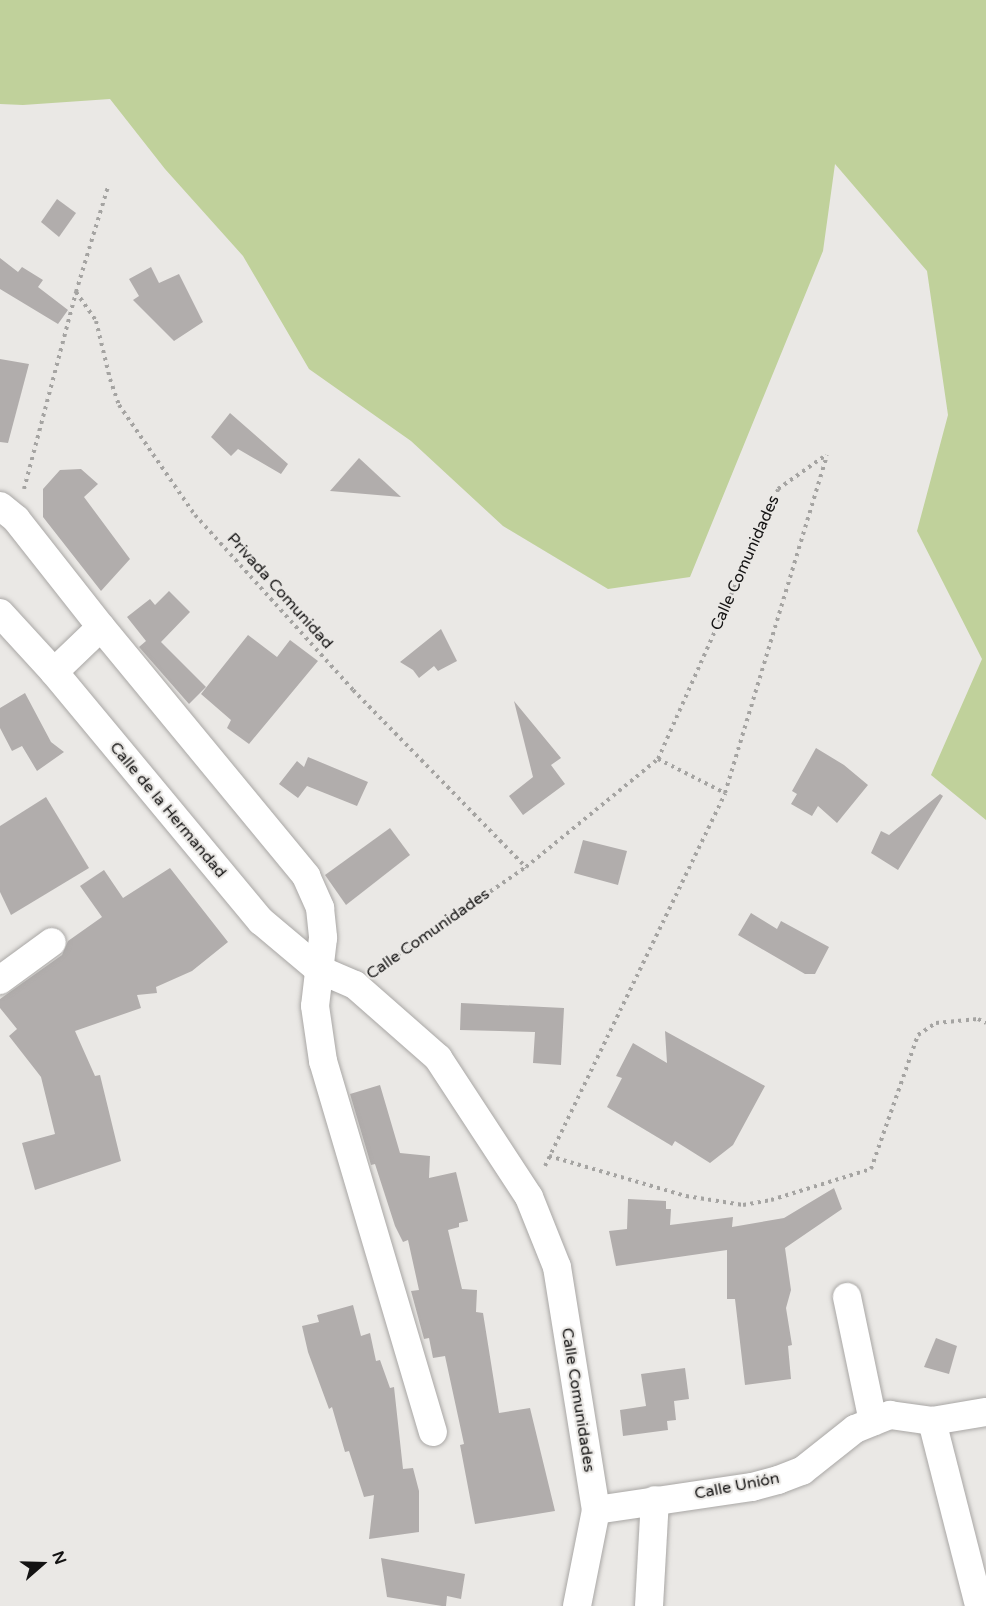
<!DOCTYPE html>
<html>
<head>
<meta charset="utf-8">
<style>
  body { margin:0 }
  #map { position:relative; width:986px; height:1606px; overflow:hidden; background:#eae8e5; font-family:"Varela Round",sans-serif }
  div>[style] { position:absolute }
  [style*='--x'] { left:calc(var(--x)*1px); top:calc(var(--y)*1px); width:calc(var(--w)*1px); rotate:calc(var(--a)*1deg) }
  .green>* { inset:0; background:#c0d19b }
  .building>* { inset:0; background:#b1adac }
  .path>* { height:4px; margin-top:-2px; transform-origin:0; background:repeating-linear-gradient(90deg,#a5a4a2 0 3px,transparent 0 7.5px) }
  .roads { filter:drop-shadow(0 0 2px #a9a7a5) drop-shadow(0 0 2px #a9a7a5) }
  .street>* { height:28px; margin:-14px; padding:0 14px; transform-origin:14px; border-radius:14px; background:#fff }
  span { translate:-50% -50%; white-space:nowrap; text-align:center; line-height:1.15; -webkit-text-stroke:4.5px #eae8e5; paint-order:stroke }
  .street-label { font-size:16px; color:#141313 }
  .north { position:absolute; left:12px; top:1534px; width:60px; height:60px; -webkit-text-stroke:4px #eae8e5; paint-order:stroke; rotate:70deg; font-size:16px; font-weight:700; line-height:24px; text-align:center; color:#141313 }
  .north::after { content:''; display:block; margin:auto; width:21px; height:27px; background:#141313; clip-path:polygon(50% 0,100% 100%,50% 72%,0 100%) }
</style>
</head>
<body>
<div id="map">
  <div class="green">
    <i style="clip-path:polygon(0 0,986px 0,986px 820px,931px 775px,982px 659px,917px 531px,948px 415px,927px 271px,835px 164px,823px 251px,690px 577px,608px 589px,503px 526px,411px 441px,309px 369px,243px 256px,165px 169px,110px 99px,23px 105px,0 104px)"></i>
  </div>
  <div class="building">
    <i style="clip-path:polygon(57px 199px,76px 213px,59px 237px,41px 222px)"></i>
    <i style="clip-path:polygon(0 258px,18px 272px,22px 267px,43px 280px,38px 287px,68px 310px,58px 324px,0 289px)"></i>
    <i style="clip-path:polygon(151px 267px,159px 283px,179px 274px,203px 322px,174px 341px,133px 300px,139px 296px,129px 279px)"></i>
    <i style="clip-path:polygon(0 359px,29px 364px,8px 443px,0 442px)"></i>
    <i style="clip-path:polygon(230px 413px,288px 464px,281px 474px,238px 449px,231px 456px,211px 437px)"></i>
    <i style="clip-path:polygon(359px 458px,401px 497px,330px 491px)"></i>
    <i style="clip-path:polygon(81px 469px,98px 484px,84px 497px,130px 559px,101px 591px,43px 517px,43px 489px,60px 470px)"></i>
    <i style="clip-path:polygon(169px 591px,190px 612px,161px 642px,206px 687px,189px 704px,139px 647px,146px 641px,127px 617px,150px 599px,155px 605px)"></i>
    <i style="clip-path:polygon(441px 629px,457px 661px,438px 671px,434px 666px,419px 678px,413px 670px,400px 662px)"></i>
    <i style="clip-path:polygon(248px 635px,277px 657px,290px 640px,318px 661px,249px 744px,227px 728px,231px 720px,201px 694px)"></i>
    <i style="clip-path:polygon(25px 693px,51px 742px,64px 752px,37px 771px,22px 746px,12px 751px,0 728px,0 708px)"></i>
    <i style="clip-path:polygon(514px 701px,561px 758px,551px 765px,565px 784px,523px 815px,509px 796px,533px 777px)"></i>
    <i style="clip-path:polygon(816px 748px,844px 765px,868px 785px,837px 823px,818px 806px,812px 816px,791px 804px,797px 794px,792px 791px)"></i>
    <i style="clip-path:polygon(308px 757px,368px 782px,357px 806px,307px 786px,298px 798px,279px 784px,297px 761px,304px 767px)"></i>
    <i style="clip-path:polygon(940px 794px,943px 796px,898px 870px,871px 853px,881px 831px,889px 835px)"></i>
    <i style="clip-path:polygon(46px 797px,89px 868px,11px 915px,0 892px,0 826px)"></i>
    <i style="clip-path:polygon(390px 828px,410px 855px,346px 905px,325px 875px)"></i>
    <i style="clip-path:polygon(583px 840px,627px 851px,618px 885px,574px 873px)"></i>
    <i style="clip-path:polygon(170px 868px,228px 942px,192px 971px,156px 987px,157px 993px,137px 995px,141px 1008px,75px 1031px,95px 1076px,100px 1075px,121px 1161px,35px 1190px,22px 1143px,55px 1134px,41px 1077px,9px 1036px,17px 1029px,0 1008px,0 999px,62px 955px,68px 941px,102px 917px,80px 886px,104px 870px,123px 898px)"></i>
    <i style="clip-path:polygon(751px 913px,777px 929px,781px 921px,829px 947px,815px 974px,805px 974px,738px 935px)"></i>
    <i style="clip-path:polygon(461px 1003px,564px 1008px,561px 1065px,533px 1063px,535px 1032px,460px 1030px)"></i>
    <i style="clip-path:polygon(665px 1031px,765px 1086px,733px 1145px,710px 1163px,675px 1141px,672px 1146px,607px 1107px,622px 1078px,616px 1076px,633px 1043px,667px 1063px)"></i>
    <i style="clip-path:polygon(380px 1085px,400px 1153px,430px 1156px,429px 1178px,456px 1172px,468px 1221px,459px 1223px,459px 1227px,448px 1230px,462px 1289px,477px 1290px,476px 1312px,483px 1313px,499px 1413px,530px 1408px,555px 1511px,475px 1524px,460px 1445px,464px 1444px,445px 1356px,433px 1358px,429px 1338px,424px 1339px,411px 1291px,419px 1290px,408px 1240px,403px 1242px,395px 1226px,375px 1164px,371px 1165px,350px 1094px)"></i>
    <i style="clip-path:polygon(834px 1188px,842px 1209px,785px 1248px,791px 1290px,786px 1308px,792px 1345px,788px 1346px,791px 1379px,745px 1385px,735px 1299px,727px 1299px,727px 1250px,616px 1266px,609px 1231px,627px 1229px,628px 1199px,666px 1201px,666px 1209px,671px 1209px,670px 1225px,733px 1217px,732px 1227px,784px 1218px)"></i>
    <i style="clip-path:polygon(353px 1305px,361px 1336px,370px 1333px,376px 1361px,380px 1360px,390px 1388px,394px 1387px,403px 1469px,413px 1468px,419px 1491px,419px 1532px,369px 1539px,374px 1495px,364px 1497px,349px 1451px,345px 1452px,332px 1407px,329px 1409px,308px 1352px,302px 1326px,319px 1322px,317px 1315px)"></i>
    <i style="clip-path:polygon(936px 1338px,957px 1346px,949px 1374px,924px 1367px)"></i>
    <i style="clip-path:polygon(685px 1368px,689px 1399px,674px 1401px,676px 1420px,667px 1421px,668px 1430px,623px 1436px,620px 1410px,646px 1406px,641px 1374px)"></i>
    <i style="clip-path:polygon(381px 1558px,465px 1574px,461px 1599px,447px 1596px,446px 1606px,442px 1606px,387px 1597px)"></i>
  </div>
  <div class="path">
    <i style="--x:76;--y:292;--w:35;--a:55"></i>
    <i style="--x:96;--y:321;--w:60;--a:76.4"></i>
    <i style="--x:110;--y:379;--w:28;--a:71"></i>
    <i style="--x:119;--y:405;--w:134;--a:55.4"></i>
    <i style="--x:195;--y:515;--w:236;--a:47.9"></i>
    <i style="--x:353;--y:690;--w:248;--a:45.7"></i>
    <i style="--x:24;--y:489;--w:204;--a:-75.2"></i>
    <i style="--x:76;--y:292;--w:110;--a:-73.1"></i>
    <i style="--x:658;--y:759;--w:75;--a:26.9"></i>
    <i style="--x:379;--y:968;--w:178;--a:-34.5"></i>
    <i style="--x:526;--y:867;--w:171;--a:-39.3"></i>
    <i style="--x:658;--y:759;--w:295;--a:-66"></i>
    <i style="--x:778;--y:489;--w:59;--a:-35.3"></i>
    <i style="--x:549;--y:1156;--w:143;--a:16.3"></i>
    <i style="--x:686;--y:1196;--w:58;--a:9"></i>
    <i style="--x:743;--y:1205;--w:28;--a:-10"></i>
    <i style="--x:771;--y:1200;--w:105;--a:-17.2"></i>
    <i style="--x:871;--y:1169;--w:142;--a:-70.7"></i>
    <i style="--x:918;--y:1035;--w:22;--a:-34"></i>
    <i style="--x:936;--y:1023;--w:42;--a:-5.4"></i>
    <i style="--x:978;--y:1019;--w:9;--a:27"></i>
    <i style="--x:545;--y:1166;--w:414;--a:-64.2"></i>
    <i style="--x:725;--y:793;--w:353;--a:-73.2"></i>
  </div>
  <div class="roads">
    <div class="street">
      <i style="--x:0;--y:506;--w:21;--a:39"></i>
      <i style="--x:16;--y:519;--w:137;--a:51.8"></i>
      <i style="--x:101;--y:627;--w:323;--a:50.5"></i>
      <i style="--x:306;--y:876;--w:35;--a:66"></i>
      <i style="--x:320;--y:908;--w:30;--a:84"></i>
      <i style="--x:323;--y:938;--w:68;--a:96.7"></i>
      <i style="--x:315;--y:1006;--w:56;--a:81.7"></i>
      <i style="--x:323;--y:1061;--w:387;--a:73.5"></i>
      <i style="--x:0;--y:613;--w:80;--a:47.5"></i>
      <i style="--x:54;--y:672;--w:324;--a:50.3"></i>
      <i style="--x:261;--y:921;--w:75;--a:40.1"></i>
      <i style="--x:318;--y:969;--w:40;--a:23.4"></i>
      <i style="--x:355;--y:985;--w:111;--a:41.3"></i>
      <i style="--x:438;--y:1058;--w:166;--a:56.8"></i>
      <i style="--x:529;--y:1197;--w:75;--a:68.2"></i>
      <i style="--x:557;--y:1267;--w:246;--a:80.9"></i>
      <i style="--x:596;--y:1510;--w:98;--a:101.2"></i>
      <i style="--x:54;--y:672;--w:65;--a:-43.8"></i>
      <i style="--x:0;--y:980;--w:64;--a:-36.2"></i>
      <i style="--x:847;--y:1297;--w:127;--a:78.2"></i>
      <i style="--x:932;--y:1421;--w:191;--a:75.7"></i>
      <i style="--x:596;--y:1510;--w:158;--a:-8.4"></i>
      <i style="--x:752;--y:1487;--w:27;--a:-15"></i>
      <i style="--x:778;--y:1480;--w:26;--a:-21"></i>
      <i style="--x:802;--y:1471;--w:68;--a:-38.4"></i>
      <i style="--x:855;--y:1429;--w:38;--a:-22"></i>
      <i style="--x:890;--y:1415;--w:42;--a:8.1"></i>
      <i style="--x:932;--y:1421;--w:55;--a:-9.5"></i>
      <i style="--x:649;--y:1606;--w:106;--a:-86.8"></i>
    </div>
  </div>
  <div class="street-label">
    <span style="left:745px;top:563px;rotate:-66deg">Calle Comunidades</span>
    <span style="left:280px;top:591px;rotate:48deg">Privada Comunidad</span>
    <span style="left:168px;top:810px;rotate:50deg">Calle de la Hermandad</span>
    <span style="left:428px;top:934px;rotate:-35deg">Calle Comunidades</span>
    <span style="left:578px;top:1400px;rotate:81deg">Calle Comunidades</span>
    <span style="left:737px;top:1486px;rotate:-11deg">Calle Unión</span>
  </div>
  <div class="north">N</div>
</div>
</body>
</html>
